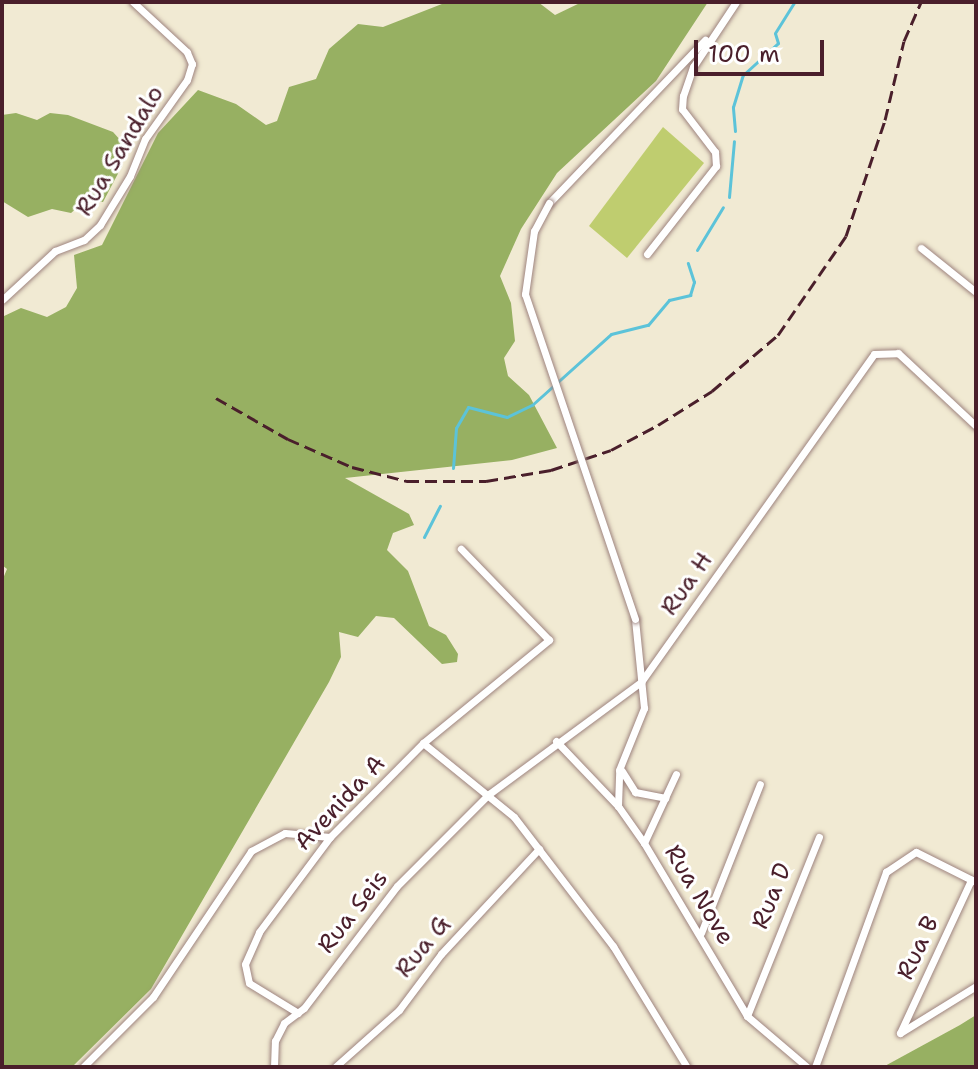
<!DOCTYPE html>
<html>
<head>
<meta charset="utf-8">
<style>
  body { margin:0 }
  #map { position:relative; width:978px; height:1069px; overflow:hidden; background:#f1ead3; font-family:"Shantell Sans",sans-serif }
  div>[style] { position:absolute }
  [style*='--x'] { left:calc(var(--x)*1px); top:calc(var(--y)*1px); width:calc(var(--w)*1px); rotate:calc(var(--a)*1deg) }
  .green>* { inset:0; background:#bfcd6f }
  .forest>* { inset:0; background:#97b062 }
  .stream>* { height:3px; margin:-1.5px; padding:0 1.5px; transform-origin:1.5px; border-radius:1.5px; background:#5cc3d9 }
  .roads { filter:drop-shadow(0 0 2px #9e847f) drop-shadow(0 0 2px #9e847f) }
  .minor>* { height:7px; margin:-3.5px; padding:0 3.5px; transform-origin:3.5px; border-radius:3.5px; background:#fff }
  .rail>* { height:3px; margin-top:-1.5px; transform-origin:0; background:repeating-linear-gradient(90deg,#4a1f2b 0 12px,transparent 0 18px) }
  .bridges { filter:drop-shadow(0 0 2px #9e847f) drop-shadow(0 0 2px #9e847f) }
  .minor-bridge>* { height:7px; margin:-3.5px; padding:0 3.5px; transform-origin:3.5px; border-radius:3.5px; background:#fff }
  span { translate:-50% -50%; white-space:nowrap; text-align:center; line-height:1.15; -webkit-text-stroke:6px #fff; paint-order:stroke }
  .street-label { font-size:24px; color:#4a1f2b }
  .frame { position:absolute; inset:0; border:4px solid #4a1f2b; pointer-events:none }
  .scale { position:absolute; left:694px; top:40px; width:130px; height:36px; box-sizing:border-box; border:4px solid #4a1f2b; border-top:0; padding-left:10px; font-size:24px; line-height:28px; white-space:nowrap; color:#4a1f2b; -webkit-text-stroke:6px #fff; paint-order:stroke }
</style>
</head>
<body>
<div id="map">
  <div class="green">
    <i style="clip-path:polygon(663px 127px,704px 163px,627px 258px,589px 226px)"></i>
  </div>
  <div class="forest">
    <i style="clip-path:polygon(447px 2px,538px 2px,555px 15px,582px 2px,708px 2px,656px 81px,557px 173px,521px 229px,500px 276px,511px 303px,515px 341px,504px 358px,508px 376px,529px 395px,557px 448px,512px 460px,345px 478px,409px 514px,414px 525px,393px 533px,387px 550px,408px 571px,429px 626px,446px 635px,458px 654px,457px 662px,442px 664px,394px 618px,376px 616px,358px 637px,339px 632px,341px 657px,329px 682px,151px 989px,72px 1067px,2px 1067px,2px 581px,7px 569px,2px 565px,2px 317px,21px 308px,47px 317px,66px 307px,77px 288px,74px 255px,102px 245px,158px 133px,198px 90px,236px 104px,266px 125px,277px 121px,289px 87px,316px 79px,329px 49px,358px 24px,383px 27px)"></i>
    <i style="clip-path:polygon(16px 113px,37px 120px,50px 113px,68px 115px,113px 132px,122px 142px,122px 166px,103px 202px,86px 200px,71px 213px,52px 209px,28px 217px,2px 201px,2px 115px)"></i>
    <i style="clip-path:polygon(976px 1015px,976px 1067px,883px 1067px,960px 1025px)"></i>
  </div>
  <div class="stream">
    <i style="--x:735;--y:131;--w:24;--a:-95"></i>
    <i style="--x:733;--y:107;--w:34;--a:-73"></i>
    <i style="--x:743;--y:75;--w:47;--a:-42.4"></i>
    <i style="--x:778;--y:43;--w:10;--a:-107"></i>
    <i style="--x:775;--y:33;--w:36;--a:-58"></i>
    <i style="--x:729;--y:197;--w:56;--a:-84.9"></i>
    <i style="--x:697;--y:250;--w:50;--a:-58.8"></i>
    <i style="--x:453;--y:468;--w:40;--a:-85.7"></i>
    <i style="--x:456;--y:428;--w:24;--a:-60"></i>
    <i style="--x:468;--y:407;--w:40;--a:14.4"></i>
    <i style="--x:507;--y:417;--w:28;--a:-26"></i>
    <i style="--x:532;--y:405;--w:106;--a:-41.9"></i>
    <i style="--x:611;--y:334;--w:38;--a:-14"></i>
    <i style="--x:648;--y:325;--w:33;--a:-50"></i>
    <i style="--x:669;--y:300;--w:22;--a:-13"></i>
    <i style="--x:690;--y:295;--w:14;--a:-73"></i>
    <i style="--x:694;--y:282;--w:20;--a:-108"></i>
    <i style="--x:424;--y:537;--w:35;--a:-63"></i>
  </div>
  <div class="roads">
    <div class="minor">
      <i style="--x:549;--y:203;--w:226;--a:-46.3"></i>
      <i style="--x:921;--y:248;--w:70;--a:38.7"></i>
      <i style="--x:647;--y:254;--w:112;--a:-51.9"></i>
      <i style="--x:716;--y:166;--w:14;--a:-94"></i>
      <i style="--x:715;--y:152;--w:54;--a:-127.5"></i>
      <i style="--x:682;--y:109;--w:13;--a:-86"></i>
      <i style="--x:683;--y:96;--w:31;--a:-71"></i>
      <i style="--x:693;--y:67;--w:78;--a:-56.5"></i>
      <i style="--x:2;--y:300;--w:72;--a:-42.8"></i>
      <i style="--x:55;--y:251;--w:31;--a:-21"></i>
      <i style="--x:84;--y:240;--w:22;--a:-43"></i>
      <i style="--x:100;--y:225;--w:57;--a:-58.5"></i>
      <i style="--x:130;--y:176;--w:40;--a:-68"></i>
      <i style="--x:145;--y:139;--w:72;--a:-54.6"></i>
      <i style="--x:187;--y:80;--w:17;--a:-73"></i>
      <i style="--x:192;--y:64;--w:13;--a:-113"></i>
      <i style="--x:187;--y:52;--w:74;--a:-137.2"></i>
      <i style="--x:556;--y:741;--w:90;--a:46.4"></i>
      <i style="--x:618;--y:806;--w:45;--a:54.9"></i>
      <i style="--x:644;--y:843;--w:201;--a:59.2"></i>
      <i style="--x:747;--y:1016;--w:79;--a:40.4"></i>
      <i style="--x:423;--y:743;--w:117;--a:39.1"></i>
      <i style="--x:514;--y:817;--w:163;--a:52.5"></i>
      <i style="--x:613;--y:946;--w:142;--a:58.6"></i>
      <i style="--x:622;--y:771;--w:25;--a:58"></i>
      <i style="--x:635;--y:792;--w:31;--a:11"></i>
      <i style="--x:618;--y:806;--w:36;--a:-88"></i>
      <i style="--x:619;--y:770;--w:67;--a:-68"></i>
      <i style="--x:644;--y:708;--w:89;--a:-95.8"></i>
      <i style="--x:644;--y:843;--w:76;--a:-65.1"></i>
      <i style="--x:701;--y:933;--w:160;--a:-68.4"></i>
      <i style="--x:298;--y:1013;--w:57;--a:-148.5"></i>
      <i style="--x:249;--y:983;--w:19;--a:-102"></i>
      <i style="--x:245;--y:964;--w:35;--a:-66"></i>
      <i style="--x:259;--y:932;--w:119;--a:-53.2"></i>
      <i style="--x:330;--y:837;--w:132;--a:-45.3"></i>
      <i style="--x:423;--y:743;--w:163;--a:-39.3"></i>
      <i style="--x:549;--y:640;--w:127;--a:-134"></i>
      <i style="--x:747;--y:1016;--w:193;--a:-68.1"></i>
      <i style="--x:900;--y:1033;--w:169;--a:-65.1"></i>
      <i style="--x:900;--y:1033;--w:89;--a:-31.7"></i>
      <i style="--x:83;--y:1067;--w:99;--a:-45"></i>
      <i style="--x:153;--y:997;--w:176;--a:-56.1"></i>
      <i style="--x:251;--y:851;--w:38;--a:-28"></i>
      <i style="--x:285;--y:833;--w:45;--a:5.1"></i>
      <i style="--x:274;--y:1067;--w:26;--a:-88"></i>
      <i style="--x:275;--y:1041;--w:20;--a:-63"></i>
      <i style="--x:284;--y:1023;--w:25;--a:-37"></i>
      <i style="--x:304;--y:1008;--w:153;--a:-52.7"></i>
      <i style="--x:397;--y:886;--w:130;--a:-45"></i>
      <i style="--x:489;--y:794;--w:189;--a:-36.4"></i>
      <i style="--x:641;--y:682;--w:402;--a:-54.6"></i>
      <i style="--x:874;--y:354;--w:24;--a:-2"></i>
      <i style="--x:898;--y:353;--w:107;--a:43.1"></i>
      <i style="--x:335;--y:1067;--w:86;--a:-41.7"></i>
      <i style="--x:399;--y:1010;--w:70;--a:-53.1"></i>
      <i style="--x:441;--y:954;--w:144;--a:-47"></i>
      <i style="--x:815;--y:1067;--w:208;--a:-70"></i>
      <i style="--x:886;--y:872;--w:36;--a:-34"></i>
      <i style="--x:916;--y:852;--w:67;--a:26.6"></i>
    </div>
  </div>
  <div class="rail">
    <i style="--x:216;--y:398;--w:83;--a:29.7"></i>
    <i style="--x:288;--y:439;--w:70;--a:23.6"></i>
    <i style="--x:352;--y:467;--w:57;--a:14.3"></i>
    <i style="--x:407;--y:481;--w:79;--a:0"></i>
    <i style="--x:486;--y:481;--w:66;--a:-9.6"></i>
    <i style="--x:551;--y:470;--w:63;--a:-18.4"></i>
    <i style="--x:611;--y:450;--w:53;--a:-28"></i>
    <i style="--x:658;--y:425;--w:64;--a:-32.2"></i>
    <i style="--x:712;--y:391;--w:87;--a:-40.3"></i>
    <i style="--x:778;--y:335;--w:120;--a:-55.5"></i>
    <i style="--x:846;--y:236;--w:122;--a:-71.4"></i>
    <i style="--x:885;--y:120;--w:81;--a:-76.5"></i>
    <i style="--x:904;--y:41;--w:43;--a:-66.4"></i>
  </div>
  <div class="bridges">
    <div class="minor-bridge">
      <i style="--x:549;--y:203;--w:32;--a:118"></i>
      <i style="--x:534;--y:231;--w:64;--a:98.1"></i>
      <i style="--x:525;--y:294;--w:343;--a:71.3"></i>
    </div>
  </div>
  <div class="street-label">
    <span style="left:120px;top:151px;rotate:-59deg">Rua Sandalo</span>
    <span style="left:687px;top:584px;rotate:-55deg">Rua H</span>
    <span style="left:340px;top:803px;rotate:-47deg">Avenida A</span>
    <span style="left:699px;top:895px;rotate:59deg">Rua Nove</span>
    <span style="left:772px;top:896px;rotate:-68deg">Rua D</span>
    <span style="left:353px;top:912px;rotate:-52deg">Rua Seis</span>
    <span style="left:423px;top:947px;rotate:-51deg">Rua G</span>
    <span style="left:918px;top:948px;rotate:-65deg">Rua B</span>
  </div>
  <div class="frame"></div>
  <div class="scale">100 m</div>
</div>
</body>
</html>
